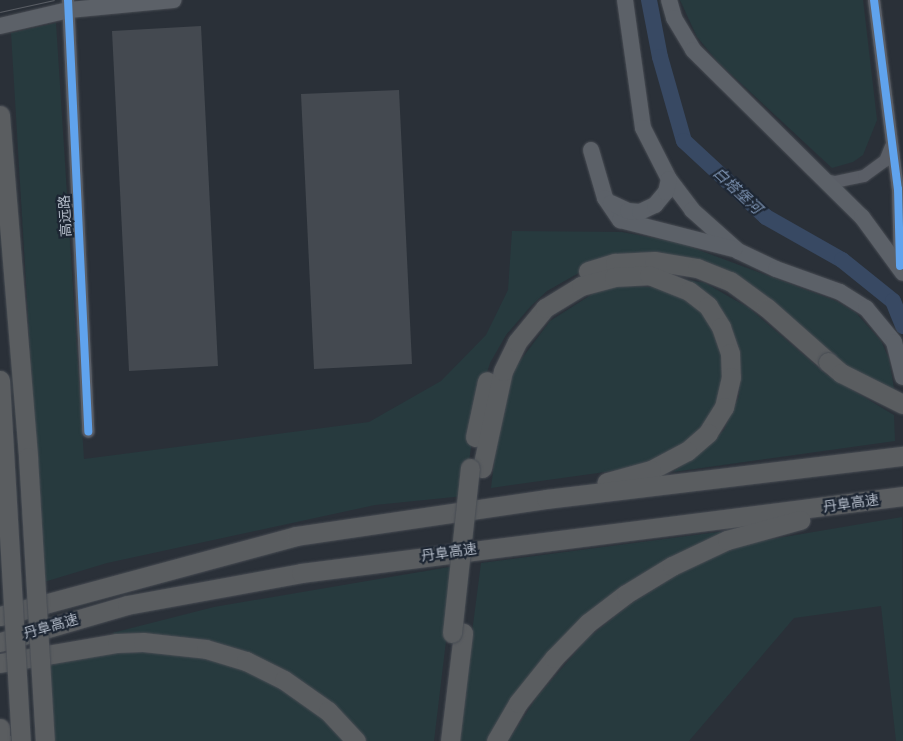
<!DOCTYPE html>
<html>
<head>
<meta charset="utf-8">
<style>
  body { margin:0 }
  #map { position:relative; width:903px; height:741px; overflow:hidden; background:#2a3038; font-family:Signika,"Noto Sans SC",sans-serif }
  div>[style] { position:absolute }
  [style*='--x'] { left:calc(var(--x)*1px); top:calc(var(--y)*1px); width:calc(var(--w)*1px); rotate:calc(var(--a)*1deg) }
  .green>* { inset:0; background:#273a3e }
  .river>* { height:16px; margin:-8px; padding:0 8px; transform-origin:8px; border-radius:8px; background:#384963 }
  .building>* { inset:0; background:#444950 }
  .roads { filter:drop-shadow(0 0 1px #484c53) drop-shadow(0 0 1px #484c53) }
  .minor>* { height:12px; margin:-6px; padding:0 6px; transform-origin:6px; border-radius:6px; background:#5a5e66 }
  .major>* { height:16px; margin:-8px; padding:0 8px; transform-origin:8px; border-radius:8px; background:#5c6168 }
  .highway>* { height:19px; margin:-9.5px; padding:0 9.5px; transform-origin:9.5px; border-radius:9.5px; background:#5a5d60 }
  .tram>* { height:1px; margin:-0.5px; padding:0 0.5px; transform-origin:0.5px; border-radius:0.5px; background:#595d64 }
  .bridges { filter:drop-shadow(0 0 1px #474c53) drop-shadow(0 0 1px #474c53) }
  .highway-bridge>* { height:19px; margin:-9.5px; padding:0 9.5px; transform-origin:9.5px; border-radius:9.5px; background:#5a5d60 }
  .cycleway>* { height:8px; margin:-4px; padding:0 4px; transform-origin:4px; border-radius:4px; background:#60a3ed }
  span { translate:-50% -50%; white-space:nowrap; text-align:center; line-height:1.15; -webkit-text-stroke:4.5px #1d2633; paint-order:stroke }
  .street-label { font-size:14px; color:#b4bcc9 }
  .water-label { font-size:15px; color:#7c92b1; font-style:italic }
</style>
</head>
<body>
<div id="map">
  <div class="green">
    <i style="clip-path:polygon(680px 0,863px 0,877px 120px,863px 155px,853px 162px,832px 168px,718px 62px,697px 37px)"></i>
    <i style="clip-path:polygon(56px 23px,84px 459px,369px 422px,441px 381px,486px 335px,508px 290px,512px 231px,622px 232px,680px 243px,836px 301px,856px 313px,881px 341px,889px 359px,896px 400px,857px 378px,706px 266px,584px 270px,547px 291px,531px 306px,506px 335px,490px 363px,478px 399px,464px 496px,375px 505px,107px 563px,44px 582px,11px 33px)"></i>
    <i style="clip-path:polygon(667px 276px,705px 283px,749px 308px,827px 375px,894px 415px,895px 441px,673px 472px,709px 446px,724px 430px,739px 396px,740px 376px,733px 338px)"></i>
    <i style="clip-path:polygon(620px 285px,662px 288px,681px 295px,698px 308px,720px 338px,723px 394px,699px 436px,634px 468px,491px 488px,499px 423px,506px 391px,517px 365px,550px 321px,594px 293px)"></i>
    <i style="clip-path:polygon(902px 517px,903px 741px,896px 741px,881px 606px,794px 618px,689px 741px,508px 741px,537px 697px,587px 639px,629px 605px,677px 575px,709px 558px,749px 543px)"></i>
    <i style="clip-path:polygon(741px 529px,611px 599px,492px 741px,458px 741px,481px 563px)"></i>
    <i style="clip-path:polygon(455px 566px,434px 741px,363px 741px,285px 675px,112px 633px,214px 607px)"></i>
    <i style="clip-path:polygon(128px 649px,216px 658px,295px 693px,348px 741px,52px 741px,48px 661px)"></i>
  </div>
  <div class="river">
    <i style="--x:649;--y:0;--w:58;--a:79.1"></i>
    <i style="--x:660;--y:57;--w:87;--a:74.1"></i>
    <i style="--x:684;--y:141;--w:112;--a:42.8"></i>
    <i style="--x:766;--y:217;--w:87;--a:29.5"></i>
    <i style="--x:842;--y:260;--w:65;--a:38.8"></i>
    <i style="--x:893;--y:301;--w:27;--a:68"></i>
  </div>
  <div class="building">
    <i style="clip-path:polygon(201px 26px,218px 366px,129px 371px,112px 31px)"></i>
    <i style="clip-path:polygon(399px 90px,412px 364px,314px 369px,301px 94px)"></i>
  </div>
  <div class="roads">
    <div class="minor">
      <i style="--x:68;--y:0;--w:432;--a:87.3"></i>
      <i style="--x:874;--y:0;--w:191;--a:82.8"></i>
      <i style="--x:898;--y:189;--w:77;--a:88.5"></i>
      <i style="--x:826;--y:180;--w:9;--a:13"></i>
      <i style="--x:835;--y:182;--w:30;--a:-12"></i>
      <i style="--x:864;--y:176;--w:26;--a:-36"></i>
      <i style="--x:885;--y:161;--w:16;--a:-68"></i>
    </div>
    <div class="major">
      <i style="--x:625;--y:0;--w:129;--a:82"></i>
      <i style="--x:643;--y:128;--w:57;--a:63"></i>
      <i style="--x:669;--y:179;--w:39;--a:53"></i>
      <i style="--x:692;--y:210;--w:62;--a:41.7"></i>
      <i style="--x:738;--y:251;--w:42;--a:25.3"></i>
      <i style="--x:776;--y:269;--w:68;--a:19.8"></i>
      <i style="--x:840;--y:292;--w:31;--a:32"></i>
      <i style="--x:866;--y:308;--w:44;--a:50.5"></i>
      <i style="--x:894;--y:342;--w:36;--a:76"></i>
      <i style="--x:669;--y:0;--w:19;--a:74"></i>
      <i style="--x:674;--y:18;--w:37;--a:59"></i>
      <i style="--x:693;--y:50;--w:238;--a:44.7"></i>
      <i style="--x:862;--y:217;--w:69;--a:53.8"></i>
      <i style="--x:0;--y:26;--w:71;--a:-13.1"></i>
      <i style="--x:69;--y:10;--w:105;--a:-5.4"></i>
      <i style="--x:591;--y:150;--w:50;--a:73.7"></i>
      <i style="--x:605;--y:198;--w:27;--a:56"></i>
      <i style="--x:620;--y:220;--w:118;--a:14.3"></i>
      <i style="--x:611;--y:203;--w:19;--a:25"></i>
      <i style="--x:628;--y:211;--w:12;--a:5"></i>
      <i style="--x:640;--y:212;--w:17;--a:-25"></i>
      <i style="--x:655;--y:205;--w:17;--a:-50"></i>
      <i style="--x:666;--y:192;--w:13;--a:-77"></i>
    </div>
    <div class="highway">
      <i style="--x:588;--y:271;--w:28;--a:-17"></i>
      <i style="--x:615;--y:263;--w:39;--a:-3"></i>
      <i style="--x:654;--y:261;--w:44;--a:9.2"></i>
      <i style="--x:697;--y:268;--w:35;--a:22"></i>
      <i style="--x:730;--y:281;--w:46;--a:36.1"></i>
      <i style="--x:767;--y:308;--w:81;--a:41.5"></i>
      <i style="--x:475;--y:437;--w:57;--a:-77.9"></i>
      <i style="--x:482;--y:468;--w:99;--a:-77.8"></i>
      <i style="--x:503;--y:371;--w:32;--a:-64"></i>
      <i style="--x:517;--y:342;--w:44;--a:-50.5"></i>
      <i style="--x:545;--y:308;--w:42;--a:-31.4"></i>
      <i style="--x:581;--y:286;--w:34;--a:-15"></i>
      <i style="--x:614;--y:277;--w:35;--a:-3"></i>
      <i style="--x:649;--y:275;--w:43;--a:21.8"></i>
      <i style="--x:689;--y:291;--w:24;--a:38"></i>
      <i style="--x:708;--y:306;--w:25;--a:58"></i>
      <i style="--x:721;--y:327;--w:28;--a:71"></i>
      <i style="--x:730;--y:353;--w:24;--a:88"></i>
      <i style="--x:731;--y:377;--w:31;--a:103"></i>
      <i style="--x:724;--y:407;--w:31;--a:122"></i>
      <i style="--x:708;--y:433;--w:28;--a:139"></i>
      <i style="--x:687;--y:451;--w:41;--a:152.2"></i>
      <i style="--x:651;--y:470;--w:46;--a:164.7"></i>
      <i style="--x:0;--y:616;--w:307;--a:-15.1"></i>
      <i style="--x:296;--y:536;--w:253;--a:-8.4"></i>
      <i style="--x:546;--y:499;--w:360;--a:-6.9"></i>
      <i style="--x:0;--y:642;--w:132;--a:-16.2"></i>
      <i style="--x:127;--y:605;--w:177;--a:-10.4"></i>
      <i style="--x:301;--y:573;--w:607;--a:-7.29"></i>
      <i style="--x:0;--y:663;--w:119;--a:-9.7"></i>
      <i style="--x:117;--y:643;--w:26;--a:-2"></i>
      <i style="--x:143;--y:642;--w:63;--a:6.3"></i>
      <i style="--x:206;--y:649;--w:42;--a:16.7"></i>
      <i style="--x:246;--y:661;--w:42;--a:26.6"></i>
      <i style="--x:284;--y:680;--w:54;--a:35.2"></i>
      <i style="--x:328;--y:711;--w:41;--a:47"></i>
      <i style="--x:0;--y:728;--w:13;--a:86"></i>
      <i style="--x:450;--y:741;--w:109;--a:-83.1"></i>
      <i style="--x:496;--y:741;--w:44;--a:-59.9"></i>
      <i style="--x:518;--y:703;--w:58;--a:-51.3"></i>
      <i style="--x:554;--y:658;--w:49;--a:-45.8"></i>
      <i style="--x:588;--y:623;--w:48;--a:-37.3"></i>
      <i style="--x:626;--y:594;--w:54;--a:-31.3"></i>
      <i style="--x:672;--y:566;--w:61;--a:-25.3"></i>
      <i style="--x:727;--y:540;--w:76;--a:-15.3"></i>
    </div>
  </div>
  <div class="tram">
    <i style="--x:0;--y:12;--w:55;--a:-12.5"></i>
  </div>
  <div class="bridges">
    <div class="highway-bridge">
      <i style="--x:0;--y:115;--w:343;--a:85.3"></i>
      <i style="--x:28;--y:457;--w:285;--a:86.6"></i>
      <i style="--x:828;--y:362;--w:17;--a:40"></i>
      <i style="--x:841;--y:373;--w:69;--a:26.6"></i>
      <i style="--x:0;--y:380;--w:362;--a:86.7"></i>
      <i style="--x:452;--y:633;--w:166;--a:-83.8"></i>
    </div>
  </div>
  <div class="cycleway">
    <i style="--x:68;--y:0;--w:432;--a:87.3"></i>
    <i style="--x:874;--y:0;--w:191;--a:82.8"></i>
    <i style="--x:898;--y:189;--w:77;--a:88.5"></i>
  </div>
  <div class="street-label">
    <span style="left:66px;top:216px;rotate:-93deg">高远路</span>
    <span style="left:851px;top:504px;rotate:-8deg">丹阜高速</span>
    <span style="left:449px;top:553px;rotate:-8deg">丹阜高速</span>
    <span style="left:51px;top:627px;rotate:-16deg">丹阜高速</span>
  </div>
  <div class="water-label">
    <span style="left:737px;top:191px;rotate:43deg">白塔堡河</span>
  </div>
</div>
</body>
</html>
